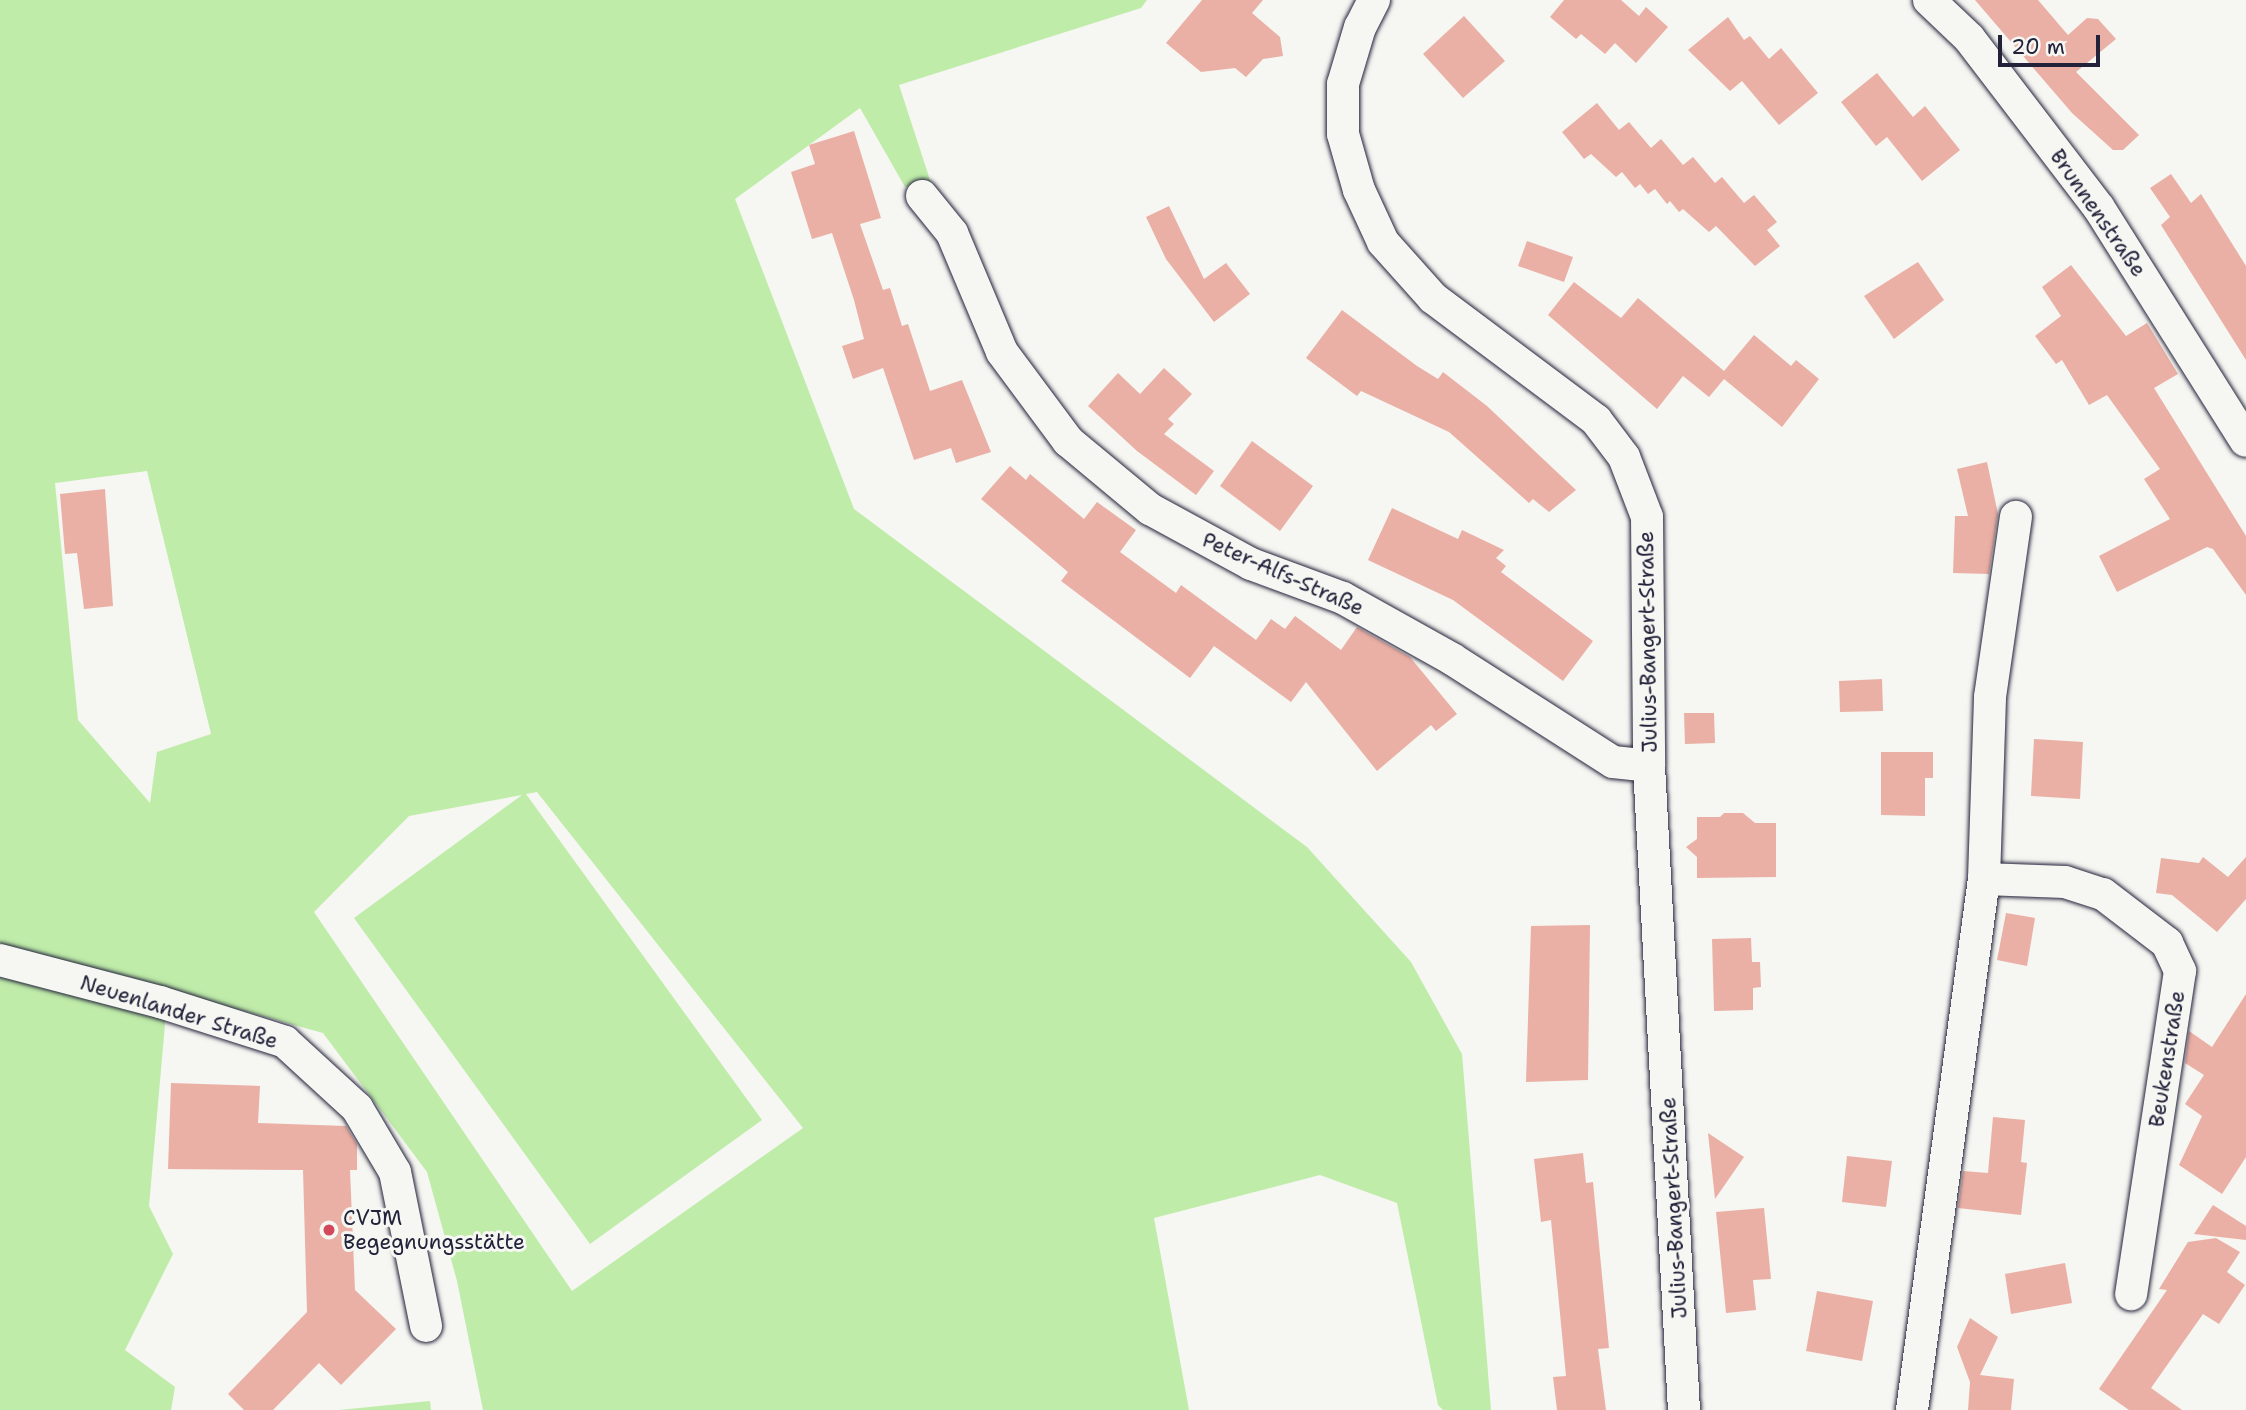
<!DOCTYPE html>
<html>
<head>
<meta charset="utf-8">
<style>
  body { margin:0 }
  #map { position:relative; width:2246px; height:1410px; overflow:hidden; background:#f6f6f2; font-family:"Shantell Sans",sans-serif }
  div>[style] { position:absolute }
  [style*='--x'] { left:calc(var(--x)*1px); top:calc(var(--y)*1px); width:calc(var(--w)*1px); rotate:calc(var(--a)*1deg) }
  .green>* { inset:0; background:#bfeca9 }
  .building>* { inset:0; background:#eab0a5 }
  .roads { filter:drop-shadow(0 0 2px #22223b) drop-shadow(0 0 2px #22223b) }
  .minor>* { height:32px; margin:-16px; padding:0 16px; transform-origin:16px; border-radius:16px; background:#f6f6f2 }
  .dots>* { width:19px; height:19px; translate:-50% -50%; box-sizing:border-box; border:4px solid #f6f6f2; border-radius:50% }
  span { translate:-50% -50%; white-space:nowrap; text-align:center; line-height:1.15; -webkit-text-stroke:6px #f6f6f2; paint-order:stroke }
  .street-label { font-size:21px; color:#22223b }
  .poi-label { font-size:21px; color:#22223b }
  .left { translate:0 -50%; text-align:left }
  .scale { position:absolute; left:1998px; top:35px; width:102px; height:32px; box-sizing:border-box; border:4px solid #22223b; border-top:0; padding-left:9px; font-size:21px; line-height:24px; white-space:nowrap; color:#22223b; -webkit-text-stroke:5px #f6f6f2; paint-order:stroke }
</style>
</head>
<body>
<div id="map">
  <div class="green">
    <i style="clip-path:polygon(evenodd,0 0,1147px 0,1141px 8px,899px 85px,931px 183px,905px 187px,860px 108px,735px 199px,854px 509px,1307px 847px,1411px 962px,1462px 1054px,1491px 1410px,1443px 1410px,1438px 1405px,1397px 1203px,1320px 1175px,1154px 1218px,1189px 1410px,483px 1410px,457px 1281px,427px 1172px,323px 1033px,168px 990px,149px 1206px,173px 1254px,125px 1350px,175px 1387px,171px 1410px,0 1410px,0 0,147px 471px,211px 734px,157px 752px,150px 803px,78px 720px,55px 483px,147px 471px,0 0,537px 792px,803px 1128px,572px 1291px,314px 912px,409px 816px,522px 795px,354px 918px,590px 1244px,762px 1120px,526px 794px,537px 792px)"></i>
    <i style="clip-path:polygon(430px 1401px,431px 1410px,339px 1410px)"></i>
  </div>
  <div class="building">
    <i style="clip-path:polygon(1202px 0,1263px 0,1252px 13px,1280px 37px,1283px 56px,1263px 59px,1246px 77px,1235px 68px,1201px 72px,1166px 43px)"></i>
    <i style="clip-path:polygon(1564px 0,1621px 0,1639px 16px,1646px 7px,1668px 27px,1636px 63px,1615px 43px,1605px 54px,1581px 34px,1576px 39px,1550px 17px)"></i>
    <i style="clip-path:polygon(1975px 0,2038px 0,2068px 35px,2087px 18px,2098px 19px,2116px 39px,2076px 72px,2139px 135px,2123px 150px,2113px 150px,2072px 113px)"></i>
    <i style="clip-path:polygon(1464px 16px,1505px 61px,1463px 98px,1423px 54px)"></i>
    <i style="clip-path:polygon(1728px 17px,1744px 40px,1750px 36px,1769px 59px,1781px 48px,1818px 93px,1779px 125px,1742px 81px,1730px 91px,1688px 50px)"></i>
    <i style="clip-path:polygon(1877px 73px,1913px 117px,1925px 106px,1960px 150px,1922px 181px,1887px 137px,1876px 146px,1841px 102px)"></i>
    <i style="clip-path:polygon(1597px 103px,1619px 130px,1629px 122px,1651px 148px,1661px 139px,1683px 165px,1693px 157px,1715px 183px,1722px 177px,1744px 203px,1754px 195px,1777px 222px,1767px 230px,1780px 246px,1755px 266px,1716px 226px,1709px 232px,1683px 209px,1679px 212px,1670px 201px,1667px 204px,1655px 189px,1648px 194px,1640px 184px,1635px 188px,1622px 172px,1616px 177px,1591px 154px,1584px 159px,1562px 132px)"></i>
    <i style="clip-path:polygon(854px 131px,881px 218px,860px 224px,883px 290px,890px 288px,902px 326px,908px 324px,930px 391px,962px 380px,991px 452px,956px 463px,951px 448px,914px 460px,883px 368px,853px 379px,842px 346px,864px 339px,854px 300px,832px 233px,812px 239px,791px 172px,815px 164px,809px 145px)"></i>
    <i style="clip-path:polygon(2171px 174px,2191px 203px,2201px 194px,2246px 266px,2246px 360px,2161px 225px,2170px 217px,2150px 188px)"></i>
    <i style="clip-path:polygon(1169px 206px,1204px 279px,1226px 263px,1250px 294px,1214px 322px,1166px 259px,1146px 217px)"></i>
    <i style="clip-path:polygon(1527px 241px,1573px 257px,1564px 282px,1518px 266px)"></i>
    <i style="clip-path:polygon(1918px 262px,1944px 300px,1894px 339px,1864px 296px)"></i>
    <i style="clip-path:polygon(2071px 265px,2126px 336px,2147px 323px,2178px 374px,2154px 388px,2246px 536px,2246px 595px,2213px 549px,2207px 547px,2117px 592px,2099px 556px,2170px 519px,2144px 479px,2160px 469px,2107px 395px,2089px 405px,2062px 360px,2056px 364px,2035px 336px,2061px 316px,2042px 287px)"></i>
    <i style="clip-path:polygon(1574px 282px,1621px 318px,1638px 298px,1724px 371px,1754px 335px,1791px 366px,1796px 360px,1819px 379px,1782px 427px,1724px 379px,1709px 397px,1683px 376px,1657px 409px,1548px 315px)"></i>
    <i style="clip-path:polygon(1342px 310px,1417px 366px,1438px 379px,1443px 372px,1487px 406px,1576px 490px,1549px 512px,1533px 499px,1529px 503px,1449px 432px,1361px 391px,1357px 396px,1306px 358px)"></i>
    <i style="clip-path:polygon(1164px 368px,1192px 394px,1168px 419px,1174px 424px,1164px 434px,1214px 471px,1196px 495px,1137px 451px,1088px 406px,1118px 373px,1140px 394px)"></i>
    <i style="clip-path:polygon(1252px 441px,1313px 486px,1280px 531px,1220px 486px)"></i>
    <i style="clip-path:polygon(1987px 462px,1998px 514px,1989px 574px,1953px 573px,1955px 516px,1968px 516px,1957px 469px)"></i>
    <i style="clip-path:polygon(1010px 466px,1026px 480px,1030px 474px,1084px 519px,1097px 502px,1136px 530px,1120px 552px,1176px 593px,1181px 585px,1256px 640px,1271px 619px,1285px 629px,1295px 616px,1341px 650px,1357px 627px,1410px 657px,1457px 714px,1436px 731px,1431px 725px,1377px 771px,1306px 682px,1291px 702px,1214px 646px,1190px 678px,1061px 581px,1068px 572px,981px 499px)"></i>
    <i style="clip-path:polygon(105px 489px,113px 606px,84px 609px,77px 553px,65px 554px,60px 494px)"></i>
    <i style="clip-path:polygon(1392px 508px,1458px 539px,1462px 530px,1504px 550px,1496px 558px,1506px 566px,1501px 572px,1593px 641px,1563px 681px,1453px 600px,1368px 560px)"></i>
    <i style="clip-path:polygon(1882px 679px,1883px 711px,1840px 712px,1839px 681px)"></i>
    <i style="clip-path:polygon(1684px 713px,1714px 713px,1715px 743px,1685px 744px)"></i>
    <i style="clip-path:polygon(2034px 739px,2083px 742px,2080px 799px,2031px 796px)"></i>
    <i style="clip-path:polygon(1881px 752px,1933px 752px,1933px 778px,1925px 778px,1925px 816px,1881px 815px)"></i>
    <i style="clip-path:polygon(1724px 813px,1743px 813px,1755px 823px,1776px 823px,1776px 877px,1697px 878px,1697px 857px,1686px 847px,1697px 839px,1697px 817px,1720px 817px)"></i>
    <i style="clip-path:polygon(2203px 857px,2228px 877px,2246px 857px,2246px 899px,2217px 932px,2172px 895px,2156px 893px,2161px 858px,2199px 863px)"></i>
    <i style="clip-path:polygon(2006px 913px,2035px 918px,2027px 966px,1997px 960px)"></i>
    <i style="clip-path:polygon(1590px 925px,1588px 1080px,1526px 1082px,1531px 926px)"></i>
    <i style="clip-path:polygon(1751px 938px,1752px 962px,1760px 962px,1761px 987px,1753px 988px,1753px 1010px,1714px 1011px,1712px 939px)"></i>
    <i style="clip-path:polygon(2246px 994px,2246px 1157px,2222px 1194px,2179px 1165px,2202px 1116px,2185px 1104px,2204px 1075px,2185px 1063px,2189px 1031px,2212px 1047px)"></i>
    <i style="clip-path:polygon(171px 1083px,260px 1086px,258px 1123px,346px 1126px,357px 1144px,357px 1170px,350px 1170px,355px 1290px,396px 1329px,341px 1385px,319px 1363px,273px 1410px,244px 1410px,228px 1394px,307px 1312px,303px 1170px,168px 1169px)"></i>
    <i style="clip-path:polygon(1993px 1117px,2025px 1120px,2021px 1162px,2027px 1163px,2021px 1215px,1958px 1208px,1963px 1171px,1988px 1173px)"></i>
    <i style="clip-path:polygon(1708px 1133px,1744px 1157px,1715px 1199px)"></i>
    <i style="clip-path:polygon(1583px 1153px,1586px 1183px,1593px 1182px,1609px 1348px,1598px 1349px,1606px 1410px,1557px 1410px,1553px 1377px,1566px 1376px,1551px 1220px,1541px 1222px,1534px 1159px)"></i>
    <i style="clip-path:polygon(1847px 1156px,1892px 1161px,1886px 1207px,1842px 1202px)"></i>
    <i style="clip-path:polygon(2213px 1205px,2246px 1226px,2246px 1240px,2194px 1234px)"></i>
    <i style="clip-path:polygon(1764px 1208px,1771px 1279px,1753px 1280px,1756px 1310px,1726px 1313px,1716px 1212px)"></i>
    <i style="clip-path:polygon(2216px 1238px,2240px 1252px,2227px 1272px,2245px 1285px,2219px 1324px,2203px 1314px,2151px 1388px,2182px 1410px,2129px 1410px,2099px 1389px,2167px 1290px,2159px 1289px,2188px 1242px)"></i>
    <i style="clip-path:polygon(2065px 1263px,2072px 1303px,2011px 1314px,2005px 1274px)"></i>
    <i style="clip-path:polygon(1817px 1291px,1873px 1301px,1862px 1361px,1806px 1351px)"></i>
    <i style="clip-path:polygon(1970px 1318px,1998px 1337px,1980px 1375px,2014px 1379px,2011px 1410px,1968px 1410px,1970px 1382px,1957px 1347px)"></i>
  </div>
  <div class="roads">
    <div class="minor">
      <i style="--x:1374;--y:0;--w:30;--a:117"></i>
      <i style="--x:1360;--y:27;--w:59;--a:106.6"></i>
      <i style="--x:1343;--y:84;--w:50;--a:90"></i>
      <i style="--x:1343;--y:134;--w:58;--a:74.1"></i>
      <i style="--x:1359;--y:190;--w:57;--a:65.2"></i>
      <i style="--x:1383;--y:242;--w:75;--a:48.2"></i>
      <i style="--x:1433;--y:298;--w:204;--a:36.8"></i>
      <i style="--x:1596;--y:420;--w:46;--a:52.9"></i>
      <i style="--x:1624;--y:457;--w:64;--a:69"></i>
      <i style="--x:1647;--y:517;--w:249;--a:89.5"></i>
      <i style="--x:1649;--y:766;--w:645;--a:86.89"></i>
      <i style="--x:1929;--y:0;--w:55;--a:43.5"></i>
      <i style="--x:1969;--y:38;--w:214;--a:52.6"></i>
      <i style="--x:2099;--y:208;--w:275;--a:57.8"></i>
      <i style="--x:922;--y:196;--w:48;--a:51"></i>
      <i style="--x:952;--y:233;--w:129;--a:67.2"></i>
      <i style="--x:1002;--y:352;--w:111;--a:53.4"></i>
      <i style="--x:1068;--y:441;--w:107;--a:39.7"></i>
      <i style="--x:1150;--y:509;--w:115;--a:28.6"></i>
      <i style="--x:1251;--y:564;--w:98;--a:20.3"></i>
      <i style="--x:1343;--y:598;--w:125;--a:29.2"></i>
      <i style="--x:1452;--y:659;--w:191;--a:32.6"></i>
      <i style="--x:1613;--y:762;--w:36;--a:6"></i>
      <i style="--x:1984;--y:879;--w:81;--a:2.1"></i>
      <i style="--x:2065;--y:882;--w:40;--a:18"></i>
      <i style="--x:2103;--y:894;--w:81;--a:37.4"></i>
      <i style="--x:2167;--y:943;--w:31;--a:65"></i>
      <i style="--x:2180;--y:971;--w:327;--a:98.6"></i>
      <i style="--x:0;--y:960;--w:165;--a:14.7"></i>
      <i style="--x:160;--y:1002;--w:131;--a:17.7"></i>
      <i style="--x:285;--y:1042;--w:98;--a:42.5"></i>
      <i style="--x:357;--y:1108;--w:74;--a:59.3"></i>
      <i style="--x:395;--y:1172;--w:157;--a:78.6"></i>
      <i style="--x:1912;--y:1410;--w:536;--a:-82.28"></i>
      <i style="--x:1984;--y:879;--w:182;--a:-88.1"></i>
      <i style="--x:1990;--y:697;--w:182;--a:-81.8"></i>
    </div>
  </div>
  <div class="dots">
    <i style="left:329px;top:1230px;background:#d1495b"></i>
  </div>
  <div class="street-label">
    <span style="left:2098px;top:213px;rotate:55deg">Brunnenstraße</span>
    <span style="left:1283px;top:574px;rotate:24deg">Peter-Alfs-Straße</span>
    <span style="left:1648px;top:642px;rotate:-91deg">Julius-Bangert-Straße</span>
    <span style="left:179px;top:1012px;rotate:17deg">Neuenlander Straße</span>
    <span style="left:2167px;top:1059px;rotate:-81deg">Beukenstraße</span>
    <span style="left:1674px;top:1208px;rotate:-93deg">Julius-Bangert-Straße</span>
  </div>
  <div class="poi-label">
    <span class="left" style="left:343px;top:1230px">CVJM<br>Begegnungsstätte</span>
  </div>
  <div class="scale">20 m</div>
</div>
</body>
</html>
